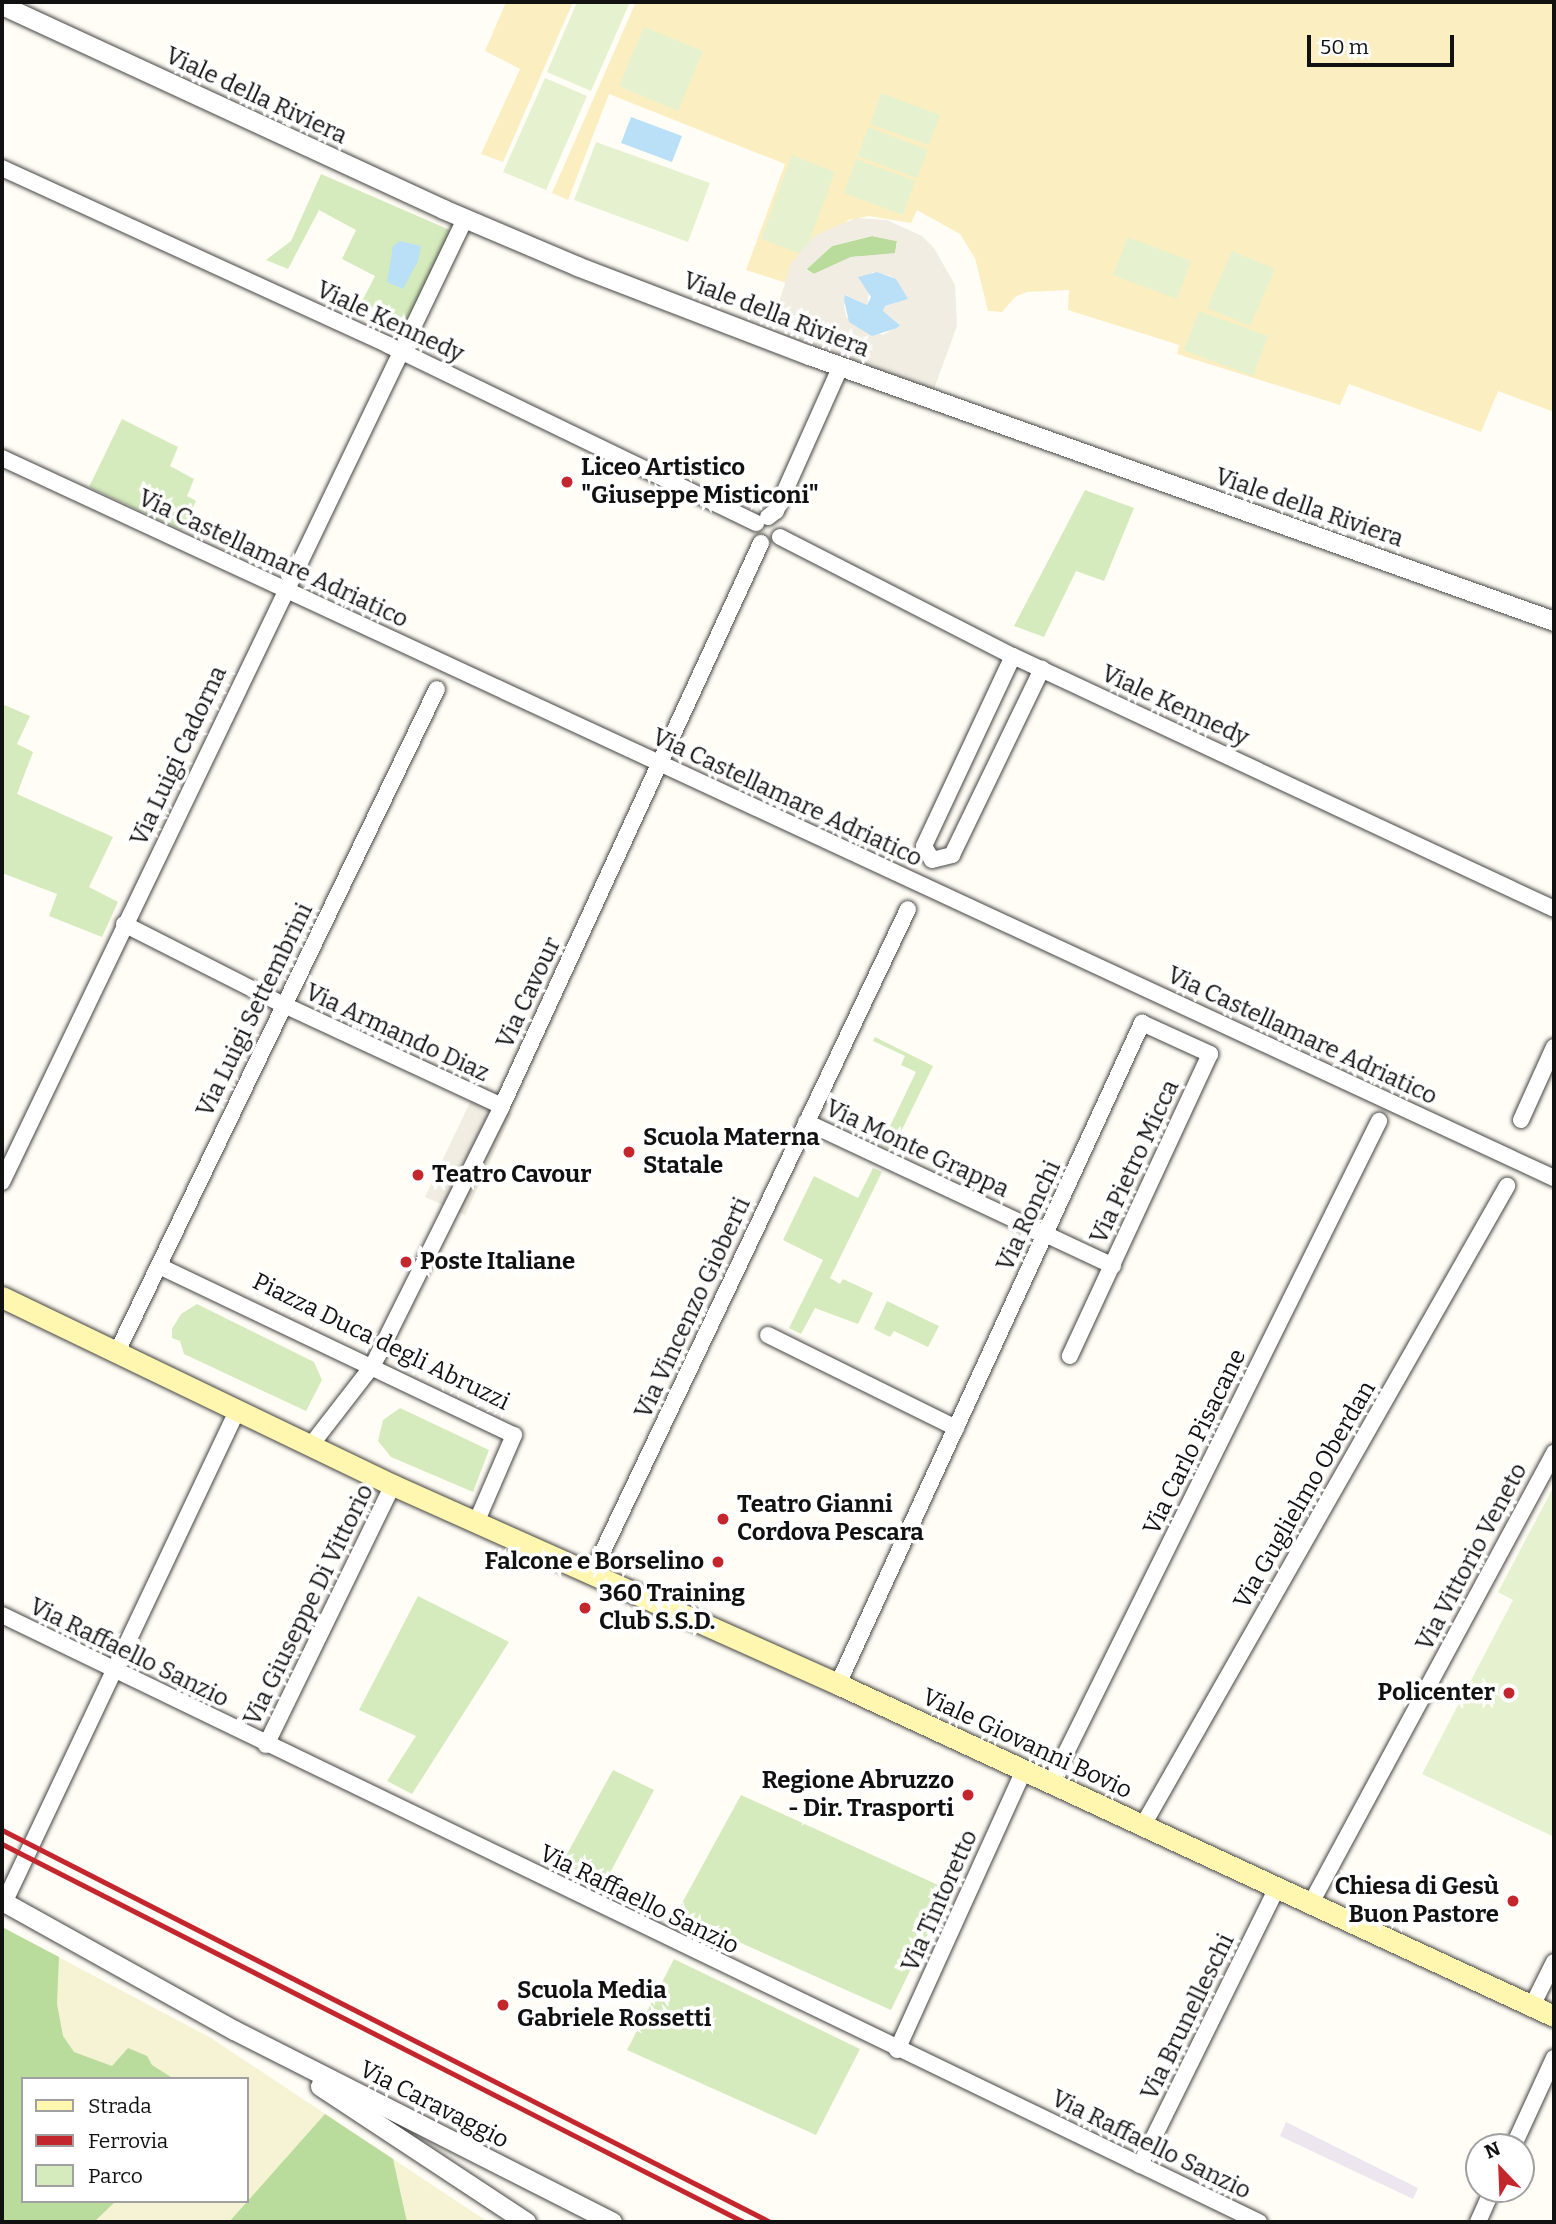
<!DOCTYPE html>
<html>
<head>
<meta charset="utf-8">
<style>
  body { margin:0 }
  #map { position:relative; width:1556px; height:2224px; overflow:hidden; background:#fffdf5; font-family:Bitter,serif }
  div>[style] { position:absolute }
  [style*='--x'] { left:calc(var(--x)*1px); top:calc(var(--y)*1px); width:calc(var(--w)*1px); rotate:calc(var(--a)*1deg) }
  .industrial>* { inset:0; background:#eee6ef }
  .farmland>* { inset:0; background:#f6f3d4 }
  .green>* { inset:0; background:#d5ebbd }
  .forest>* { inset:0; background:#b9dc9c }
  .sand>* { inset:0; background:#fbeec1 }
  .pitch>* { inset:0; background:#e6f2cf }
  .plaza>* { inset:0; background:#f1ede2 }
  .water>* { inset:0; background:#b9e0f7 }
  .roads { filter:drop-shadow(0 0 2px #444) drop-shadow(0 0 2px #444) }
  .minor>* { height:16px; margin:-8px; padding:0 8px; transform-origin:8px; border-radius:8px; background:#fff }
  .tertiary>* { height:19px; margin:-9.5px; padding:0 9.5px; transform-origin:9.5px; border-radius:9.5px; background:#fff }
  .secondary>* { height:21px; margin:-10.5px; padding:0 10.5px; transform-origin:10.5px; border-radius:10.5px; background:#fff6b0 }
  .rail>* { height:5px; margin:-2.5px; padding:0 2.5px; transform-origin:2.5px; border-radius:2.5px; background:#c4262e }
  .dots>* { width:19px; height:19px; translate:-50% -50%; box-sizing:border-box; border:4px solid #fff; border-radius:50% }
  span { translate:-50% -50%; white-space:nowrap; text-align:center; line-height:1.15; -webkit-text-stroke:7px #fff; paint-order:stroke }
  .street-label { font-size:24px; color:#111 }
  .poi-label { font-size:24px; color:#111; font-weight:700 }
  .left { translate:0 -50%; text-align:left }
  .right { translate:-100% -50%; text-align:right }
  .frame { position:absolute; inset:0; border:4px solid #111; pointer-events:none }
  .legend { position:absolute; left:21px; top:2077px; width:228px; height:126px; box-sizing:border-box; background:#fff; border:2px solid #a0a0a0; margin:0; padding:9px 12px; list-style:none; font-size:21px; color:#111 }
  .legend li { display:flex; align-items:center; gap:14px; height:35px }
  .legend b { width:35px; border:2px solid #a0a0a0 }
  .north { position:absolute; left:1465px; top:2133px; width:70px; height:70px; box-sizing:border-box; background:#fff; border:2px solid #a0a0a0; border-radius:50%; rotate:337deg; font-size:19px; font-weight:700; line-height:28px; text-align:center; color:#111 }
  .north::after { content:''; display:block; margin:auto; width:24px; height:32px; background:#c4262e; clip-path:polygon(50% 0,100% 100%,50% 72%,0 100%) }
  .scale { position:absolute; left:1307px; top:35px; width:147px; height:32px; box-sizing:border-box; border:4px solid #111; border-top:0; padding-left:9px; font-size:21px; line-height:24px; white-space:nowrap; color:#111; -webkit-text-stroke:5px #fff; paint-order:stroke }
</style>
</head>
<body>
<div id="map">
  <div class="industrial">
    <i style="clip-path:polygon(1286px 2122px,1418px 2188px,1413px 2199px,1280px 2136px)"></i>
  </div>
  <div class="farmland">
    <i style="clip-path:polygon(evenodd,2px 1927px,211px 2038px,488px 2222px,2px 2222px,2px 1927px,23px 2079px,247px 2079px,247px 2201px,23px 2201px,23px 2079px)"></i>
  </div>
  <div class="green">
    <i style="clip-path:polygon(321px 174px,452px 231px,406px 327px,360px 305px,375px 276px,342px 259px,356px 230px,319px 210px,288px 269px,266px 260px,291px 241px)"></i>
    <i style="clip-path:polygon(122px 419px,178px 447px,170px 466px,194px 479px,187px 496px,196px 501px,182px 530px,89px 487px)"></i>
    <i style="clip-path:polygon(1085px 490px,1134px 508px,1104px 581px,1076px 571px,1044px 637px,1014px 626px)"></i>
    <i style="clip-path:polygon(2px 704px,30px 716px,17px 744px,33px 752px,17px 794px,113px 837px,89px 887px,118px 902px,102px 937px,49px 916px,57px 894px,2px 873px)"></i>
    <i style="clip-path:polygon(875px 1037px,933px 1066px,892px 1150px,881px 1145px,916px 1072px,901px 1065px,905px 1056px,873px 1041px)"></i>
    <i style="clip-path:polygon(873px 1168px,882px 1172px,830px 1278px,840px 1284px,843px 1279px,873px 1293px,858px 1324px,815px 1308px,801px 1334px,789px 1328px,823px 1260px,783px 1240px,814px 1176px,858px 1198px)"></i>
    <i style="clip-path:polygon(887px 1301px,939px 1326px,928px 1347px,894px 1331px,890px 1337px,874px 1329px)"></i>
    <i style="clip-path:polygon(197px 1304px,314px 1362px,322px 1380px,306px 1411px,184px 1354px,180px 1341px,172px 1338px,172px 1329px,181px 1314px)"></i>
    <i style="clip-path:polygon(400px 1408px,489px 1450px,473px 1492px,391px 1457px,378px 1441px,383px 1420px)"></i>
    <i style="clip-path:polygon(418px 1596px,509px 1642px,412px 1794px,387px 1781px,416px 1736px,359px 1710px)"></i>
    <i style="clip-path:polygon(613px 1770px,654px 1790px,604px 1884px,562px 1863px)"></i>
    <i style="clip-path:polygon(741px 1795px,949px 1890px,891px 2010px,676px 1914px)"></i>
    <i style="clip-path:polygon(674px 1959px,860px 2049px,816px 2135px,627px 2050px)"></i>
  </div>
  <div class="forest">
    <i style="clip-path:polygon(872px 236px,897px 241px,895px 254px,851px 257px,814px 274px,806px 269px,832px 246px)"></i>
    <i style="clip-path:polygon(2px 1927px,59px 1957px,57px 2004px,63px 2036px,74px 2052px,112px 2066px,128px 2048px,147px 2056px,152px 2065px,174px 2079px,23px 2079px,23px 2201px,116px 2201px,94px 2222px,2px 2222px)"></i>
    <i style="clip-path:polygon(325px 2114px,393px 2159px,407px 2222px,229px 2222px)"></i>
  </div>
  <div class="sand">
    <i style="clip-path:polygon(506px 2px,573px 2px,503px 162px,481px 154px,520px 69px,485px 51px)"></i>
    <i style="clip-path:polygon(636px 2px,1554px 2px,1554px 412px,1498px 391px,1481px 432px,1349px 384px,1340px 405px,1177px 354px,1179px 345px,1068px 310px,1069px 290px,1027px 292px,1015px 297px,1002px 312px,988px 311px,975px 258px,960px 234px,917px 210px,911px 223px,869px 216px,848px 220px,790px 284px,746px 270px,785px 164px,609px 94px,568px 200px,552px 193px)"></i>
  </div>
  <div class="pitch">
    <i style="clip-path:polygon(577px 2px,630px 2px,591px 91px,547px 72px)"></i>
    <i style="clip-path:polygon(644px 27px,703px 51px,678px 111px,619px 86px)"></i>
    <i style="clip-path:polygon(545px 78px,587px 96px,546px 190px,503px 172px)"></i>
    <i style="clip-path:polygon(881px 93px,940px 115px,929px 145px,870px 124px)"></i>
    <i style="clip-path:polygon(868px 127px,928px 150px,917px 178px,858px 156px)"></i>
    <i style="clip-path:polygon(596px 142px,710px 183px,688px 242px,574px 200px)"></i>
    <i style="clip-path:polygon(792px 155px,835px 172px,804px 255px,761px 239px)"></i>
    <i style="clip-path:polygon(856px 159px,915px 181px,903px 215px,844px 193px)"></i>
    <i style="clip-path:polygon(1128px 237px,1191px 261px,1177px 299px,1113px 275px)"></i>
    <i style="clip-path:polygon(1232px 251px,1275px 269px,1250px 326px,1207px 308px)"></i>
    <i style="clip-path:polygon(1199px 311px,1268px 336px,1253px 376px,1184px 350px)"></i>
    <i style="clip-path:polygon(1554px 1486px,1554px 1837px,1422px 1774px,1513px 1600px,1498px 1592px)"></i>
  </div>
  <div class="plaza">
    <i style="clip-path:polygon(evenodd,856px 218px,887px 220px,922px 236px,934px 248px,955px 285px,957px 326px,934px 389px,784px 335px,779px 303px,791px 263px,816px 235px,856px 218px,872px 236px,897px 241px,895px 253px,851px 257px,814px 274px,806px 270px,832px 246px,872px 236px,856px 218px,872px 272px,891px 276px,908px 299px,885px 306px,883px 311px,900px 324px,883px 335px,846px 317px,844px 306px,846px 295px,867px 305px,872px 272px)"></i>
    <i style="clip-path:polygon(473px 1096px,512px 1114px,465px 1215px,425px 1197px)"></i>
  </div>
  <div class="water">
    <i style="clip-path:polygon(631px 117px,682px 136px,672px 162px,621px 143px)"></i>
    <i style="clip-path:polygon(400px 241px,421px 246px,418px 261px,403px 289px,387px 282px,393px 246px)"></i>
    <i style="clip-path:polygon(877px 272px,896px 279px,908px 299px,885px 306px,883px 311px,900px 325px,897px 328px,872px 336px,849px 322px,844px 300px,845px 295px,867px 305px,871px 297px,858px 277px)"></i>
  </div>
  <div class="roads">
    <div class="minor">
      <i style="--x:2;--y:168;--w:425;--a:24.6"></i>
      <i style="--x:388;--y:345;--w:409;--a:25.8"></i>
      <i style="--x:2;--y:458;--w:1711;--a:24.89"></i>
      <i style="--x:768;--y:517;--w:10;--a:-37"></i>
      <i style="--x:776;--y:511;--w:159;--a:-65.9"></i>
      <i style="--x:780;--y:537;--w:262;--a:27.1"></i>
      <i style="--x:1013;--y:656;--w:597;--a:25.06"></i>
      <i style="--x:1013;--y:656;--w:210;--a:115.1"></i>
      <i style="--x:924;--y:846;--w:16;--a:60"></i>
      <i style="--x:932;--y:860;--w:21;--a:-14"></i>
      <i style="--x:952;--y:855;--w:207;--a:-64.2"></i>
      <i style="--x:124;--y:924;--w:177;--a:26.9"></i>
      <i style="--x:282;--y:1004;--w:242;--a:24.9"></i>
      <i style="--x:1521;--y:1120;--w:80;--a:-65.7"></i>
      <i style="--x:806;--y:1122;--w:339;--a:25.1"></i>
      <i style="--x:2;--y:1182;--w:1069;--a:-64.32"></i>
      <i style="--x:159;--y:1266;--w:393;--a:25.5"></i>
      <i style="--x:514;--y:1435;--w:96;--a:113.4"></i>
      <i style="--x:768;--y:1335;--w:210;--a:26.3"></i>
      <i style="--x:117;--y:1352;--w:736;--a:-64.24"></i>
      <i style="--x:311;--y:1445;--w:101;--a:-52.2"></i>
      <i style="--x:373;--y:1365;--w:287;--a:-63.5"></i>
      <i style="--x:501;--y:1108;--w:622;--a:-65.29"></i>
      <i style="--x:592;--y:1574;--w:736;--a:-64.58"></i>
      <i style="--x:2;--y:1615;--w:1396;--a:25.78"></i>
      <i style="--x:838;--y:1684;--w:728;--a:-65.3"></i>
      <i style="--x:1142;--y:1023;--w:75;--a:24.5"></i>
      <i style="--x:1210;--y:1054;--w:333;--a:114.9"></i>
      <i style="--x:266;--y:1745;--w:289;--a:-64"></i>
      <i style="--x:1051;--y:1783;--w:739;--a:-63.64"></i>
      <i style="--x:1142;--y:1827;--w:738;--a:-60.34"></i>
      <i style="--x:4;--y:1903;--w:544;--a:-64.66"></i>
      <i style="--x:1310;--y:1905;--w:514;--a:-61.64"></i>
      <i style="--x:1532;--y:2006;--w:49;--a:-63.4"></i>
      <i style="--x:897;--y:2050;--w:307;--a:-65.6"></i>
      <i style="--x:1513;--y:2147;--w:98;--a:-65.3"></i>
      <i style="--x:1140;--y:2165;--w:307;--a:-63.7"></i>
      <i style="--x:1478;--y:2222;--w:36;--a:-66"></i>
    </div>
    <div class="tertiary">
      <i style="--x:2;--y:5;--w:486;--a:24.8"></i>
      <i style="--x:443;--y:209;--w:146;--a:23"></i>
      <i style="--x:577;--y:266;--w:248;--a:21"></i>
      <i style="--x:809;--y:355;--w:791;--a:19.65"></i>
      <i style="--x:2;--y:1901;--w:265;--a:29.1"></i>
      <i style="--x:234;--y:2030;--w:424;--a:26.9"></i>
      <i style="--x:320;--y:2086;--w:247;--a:33.4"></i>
    </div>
    <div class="secondary">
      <i style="--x:2;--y:1297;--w:434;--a:25.7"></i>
      <i style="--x:393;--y:1485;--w:487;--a:24.1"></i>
      <i style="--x:838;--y:1684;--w:789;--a:24.88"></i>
    </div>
  </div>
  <div class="rail">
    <i style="--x:2;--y:1830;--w:862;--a:27.04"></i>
    <i style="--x:2;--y:1844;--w:833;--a:27"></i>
  </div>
  <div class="dots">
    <i style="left:567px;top:482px;background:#c4262e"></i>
    <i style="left:629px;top:1152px;background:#c4262e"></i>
    <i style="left:418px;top:1175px;background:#c4262e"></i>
    <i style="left:406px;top:1262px;background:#c4262e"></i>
    <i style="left:723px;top:1519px;background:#c4262e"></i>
    <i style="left:718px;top:1562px;background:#c4262e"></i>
    <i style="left:585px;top:1608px;background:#c4262e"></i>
    <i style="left:1509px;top:1693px;background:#c4262e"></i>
    <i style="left:968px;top:1795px;background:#c4262e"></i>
    <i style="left:1513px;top:1901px;background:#c4262e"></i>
    <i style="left:503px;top:2005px;background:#c4262e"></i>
  </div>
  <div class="street-label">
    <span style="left:256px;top:96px;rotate:25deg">Viale della Riviera</span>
    <span style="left:776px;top:315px;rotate:21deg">Viale della Riviera</span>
    <span style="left:390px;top:322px;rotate:25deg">Viale Kennedy</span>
    <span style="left:1309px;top:508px;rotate:19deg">Viale della Riviera</span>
    <span style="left:273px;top:559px;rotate:25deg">Via Castellamare Adriatico</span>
    <span style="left:1175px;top:706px;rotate:25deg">Viale Kennedy</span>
    <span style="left:179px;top:756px;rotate:-65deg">Via Luigi Cadorna</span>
    <span style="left:787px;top:798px;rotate:25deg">Via Castellamare Adriatico</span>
    <span style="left:529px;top:993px;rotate:-65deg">Via Cavour</span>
    <span style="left:255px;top:1010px;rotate:-64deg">Via Luigi Settembrini</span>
    <span style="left:397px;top:1033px;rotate:25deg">Via Armando Diaz</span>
    <span style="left:1302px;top:1036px;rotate:25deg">Via Castellamare Adriatico</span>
    <span style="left:917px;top:1149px;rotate:25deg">Via Monte Grappa</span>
    <span style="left:1135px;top:1162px;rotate:-65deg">Via Pietro Micca</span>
    <span style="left:1029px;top:1216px;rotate:-65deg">Via Ronchi</span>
    <span style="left:693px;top:1308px;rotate:-65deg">Via Vincenzo Gioberti</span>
    <span style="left:381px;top:1342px;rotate:26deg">Piazza Duca degli Abruzzi</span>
    <span style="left:1195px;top:1442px;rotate:-64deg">Via Carlo Pisacane</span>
    <span style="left:1305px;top:1495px;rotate:-60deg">Via Guglielmo Oberdan</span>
    <span style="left:1472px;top:1557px;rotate:-62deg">Via Vittorio Veneto</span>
    <span style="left:309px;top:1605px;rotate:-64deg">Via Giuseppe Di Vittorio</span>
    <span style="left:129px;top:1653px;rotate:26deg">Via Raffaello Sanzio</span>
    <span style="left:1027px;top:1744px;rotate:25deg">Viale Giovanni Bovio</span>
    <span style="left:639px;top:1900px;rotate:26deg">Via Raffaello Sanzio</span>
    <span style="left:940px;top:1901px;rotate:-66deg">Via Tintoretto</span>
    <span style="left:1188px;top:2017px;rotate:-64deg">Via Brunelleschi</span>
    <span style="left:434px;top:2105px;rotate:27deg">Via Caravaggio</span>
    <span style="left:1151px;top:2145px;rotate:26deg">Via Raffaello Sanzio</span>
  </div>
  <div class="poi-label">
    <span class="left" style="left:581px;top:482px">Liceo Artistico<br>"Giuseppe Misticoni"</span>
    <span class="left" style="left:643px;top:1152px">Scuola Materna<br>Statale</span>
    <span class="left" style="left:432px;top:1175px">Teatro Cavour</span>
    <span class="left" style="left:420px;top:1262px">Poste Italiane</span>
    <span class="left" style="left:737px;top:1519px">Teatro Gianni<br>Cordova Pescara</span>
    <span class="right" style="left:704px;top:1562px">Falcone e Borselino</span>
    <span class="left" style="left:599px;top:1608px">360 Training<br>Club S.S.D.</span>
    <span class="right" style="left:1495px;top:1693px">Policenter</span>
    <span class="right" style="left:954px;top:1795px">Regione Abruzzo<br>- Dir. Trasporti</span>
    <span class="right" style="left:1499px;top:1901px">Chiesa di Gesù<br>Buon Pastore</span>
    <span class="left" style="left:517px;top:2005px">Scuola Media<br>Gabriele Rossetti</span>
  </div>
  <div class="frame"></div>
  <ul class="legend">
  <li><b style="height:9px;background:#fff6b0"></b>Strada</li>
  <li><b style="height:9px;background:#c4262e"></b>Ferrovia</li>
  <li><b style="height:19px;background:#d5ebbd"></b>Parco</li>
  </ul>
  <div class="north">N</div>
  <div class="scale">50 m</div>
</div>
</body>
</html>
